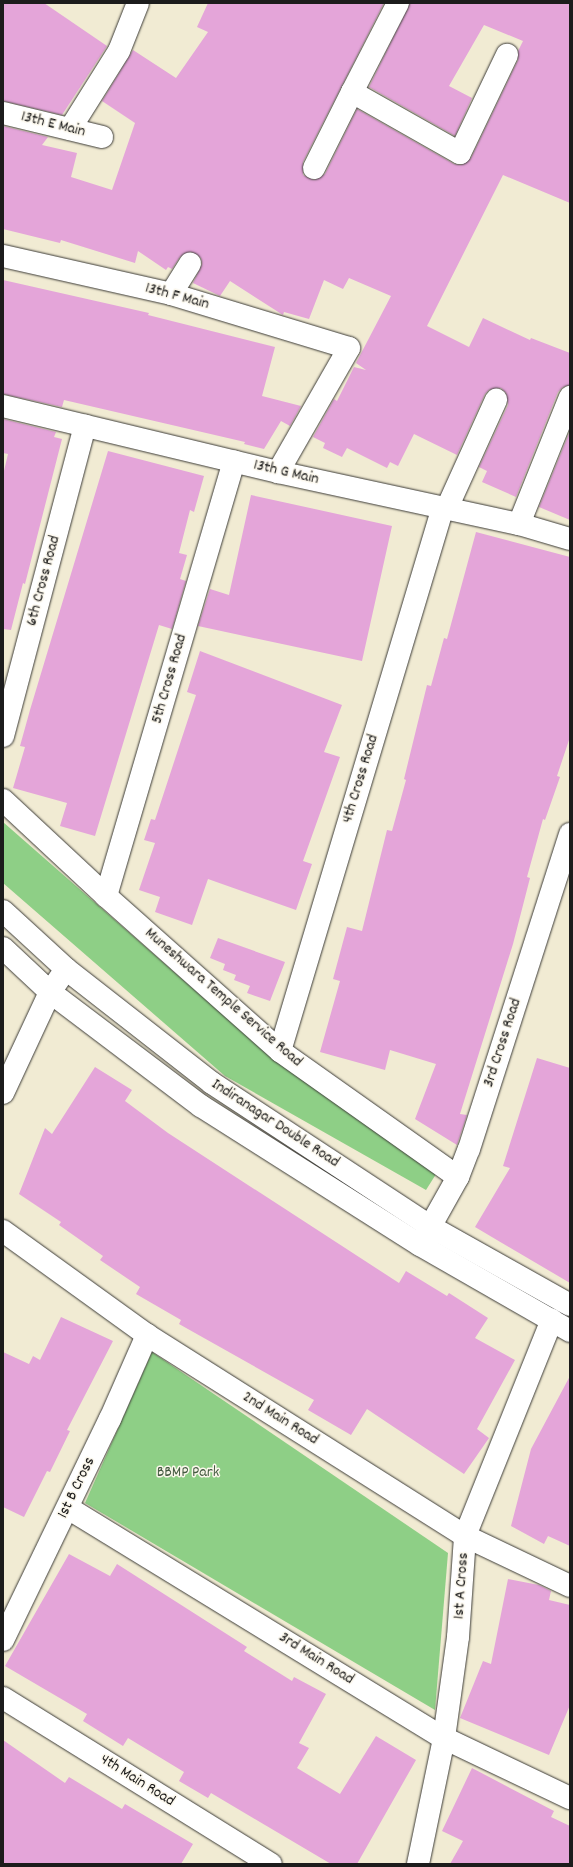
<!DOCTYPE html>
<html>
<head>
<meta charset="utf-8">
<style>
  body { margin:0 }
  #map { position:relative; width:573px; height:1867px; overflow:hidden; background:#f1ebd3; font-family:Dekko,sans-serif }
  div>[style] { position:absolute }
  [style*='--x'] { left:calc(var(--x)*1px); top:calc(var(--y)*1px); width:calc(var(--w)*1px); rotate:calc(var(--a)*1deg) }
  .green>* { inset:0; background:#8ecf86 }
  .building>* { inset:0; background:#e4a5d9 }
  .roads { filter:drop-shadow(0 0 1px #3c3b37) drop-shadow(0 0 1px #3c3b37) }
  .minor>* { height:22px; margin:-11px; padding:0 11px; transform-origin:11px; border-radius:11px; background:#fff }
  .tertiary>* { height:22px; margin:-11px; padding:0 11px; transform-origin:11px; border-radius:11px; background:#fff }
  span { translate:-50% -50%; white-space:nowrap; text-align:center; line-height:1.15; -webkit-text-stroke:3px #fbf7ec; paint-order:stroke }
  .street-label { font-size:16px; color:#1c1c1c }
  .park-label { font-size:16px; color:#445b41 }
  .frame { position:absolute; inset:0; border:4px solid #1c1c1c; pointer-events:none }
</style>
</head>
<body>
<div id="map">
  <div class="green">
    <i style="clip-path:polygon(3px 822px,254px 1042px,438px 1171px,426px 1190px,225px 1076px,3px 883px)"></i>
    <i style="clip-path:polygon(152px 1352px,448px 1553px,435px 1710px,85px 1503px)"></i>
  </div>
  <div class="building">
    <i style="clip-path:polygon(3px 3px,44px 3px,107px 46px,62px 115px,3px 101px)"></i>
    <i style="clip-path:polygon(208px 3px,384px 3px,303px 162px,303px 175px,314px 180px,325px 174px,357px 109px,454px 164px,461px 165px,471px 158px,518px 60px,518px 51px,523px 41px,484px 25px,449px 86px,472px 98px,455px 136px,369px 87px,410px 3px,570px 3px,570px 203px,503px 175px,427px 326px,469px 347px,483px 318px,530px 340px,531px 338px,570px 353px,570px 385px,563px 387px,558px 392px,516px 497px,482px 482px,487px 471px,479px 467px,508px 405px,506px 393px,501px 388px,489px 390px,485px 394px,457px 455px,414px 434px,398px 466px,390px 462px,387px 468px,347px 448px,342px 457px,323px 448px,325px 443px,313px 437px,334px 399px,337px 401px,354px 367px,366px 370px,356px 363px,391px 296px,349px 278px,343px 289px,324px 280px,309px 319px,284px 312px,283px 315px,230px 281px,220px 296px,193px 283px,202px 264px,201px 258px,191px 252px,180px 257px,172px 269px,168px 267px,166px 270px,138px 251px,135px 263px,61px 240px,60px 243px,3px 229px,3px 126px,48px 137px,42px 145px,77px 153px,71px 177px,112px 190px,135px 123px,102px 101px,133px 50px,176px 78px,208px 32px,197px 27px)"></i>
    <i style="clip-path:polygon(3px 280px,149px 313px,148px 315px,275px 347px,262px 396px,301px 406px,290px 426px,281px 421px,264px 449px,244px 444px,245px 442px,64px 400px,62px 407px,3px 394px)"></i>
    <i style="clip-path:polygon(3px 419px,56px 432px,54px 437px,62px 439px,25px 584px,23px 583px,11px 630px,3px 629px,3px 475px,8px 454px,3px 453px)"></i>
    <i style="clip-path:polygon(570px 431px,570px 520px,539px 507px)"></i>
    <i style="clip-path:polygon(108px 451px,204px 476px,194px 512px,190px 510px,179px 553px,187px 555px,180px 579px,186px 581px,172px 629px,159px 625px,95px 836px,60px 826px,67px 803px,13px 788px,25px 747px,20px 746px,30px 710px)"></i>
    <i style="clip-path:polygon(251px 495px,392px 526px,362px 661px,198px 626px,210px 589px,229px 595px)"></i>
    <i style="clip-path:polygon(476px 532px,570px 557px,570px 737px,557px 776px,560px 777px,545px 820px,543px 819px,527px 877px,530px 878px,513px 944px,460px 1114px,467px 1115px,457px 1145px,415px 1119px,436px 1064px,390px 1050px,385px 1070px,320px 1052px,340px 981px,333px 979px,347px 927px,362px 931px,387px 830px,392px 831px,406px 780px,404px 779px,427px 685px,431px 686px,444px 638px,447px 639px)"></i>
    <i style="clip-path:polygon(200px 651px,342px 705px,324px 752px,340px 757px,303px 861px,312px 864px,296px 910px,208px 879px,192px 925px,155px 912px,160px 897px,139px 890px,155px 843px,144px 840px,151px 819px,155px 820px,196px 695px,187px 692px)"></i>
    <i style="clip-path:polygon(218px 938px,285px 962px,270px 1001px,247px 993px,250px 986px,234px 980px,236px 975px,223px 970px,225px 964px,210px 958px)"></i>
    <i style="clip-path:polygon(537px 1058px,570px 1068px,570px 1283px,475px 1227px,510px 1168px,503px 1166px)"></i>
    <i style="clip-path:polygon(95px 1067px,132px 1090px,125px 1101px,168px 1133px,399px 1283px,406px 1271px,447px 1296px,449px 1293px,488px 1318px,475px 1338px,515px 1360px,477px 1429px,489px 1438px,464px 1474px,367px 1409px,351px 1435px,308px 1410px,314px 1400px,179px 1324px,181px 1320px,136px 1294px,140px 1287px,100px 1260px,103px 1256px,59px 1225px,61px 1222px,19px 1194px,45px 1128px,52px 1134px)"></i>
    <i style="clip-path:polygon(61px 1317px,113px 1341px,67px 1430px,70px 1431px,50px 1472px,47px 1471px,24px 1517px,3px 1507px,3px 1352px,29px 1364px,33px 1356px,40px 1360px)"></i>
    <i style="clip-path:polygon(570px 1376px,570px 1546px,548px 1536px,544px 1544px,511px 1526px,531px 1449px)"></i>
    <i style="clip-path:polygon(69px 1554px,110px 1576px,117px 1564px,247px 1647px,244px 1651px,292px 1681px,294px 1677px,326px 1694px,299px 1743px,309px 1748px,297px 1768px,340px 1794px,376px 1736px,416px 1760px,357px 1864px,331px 1864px,211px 1793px,208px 1798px,179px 1781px,184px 1772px,128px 1738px,123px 1746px,83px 1721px,87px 1714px,5px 1666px)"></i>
    <i style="clip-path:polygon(508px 1579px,539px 1585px,551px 1591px,549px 1600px,570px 1605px,570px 1705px,549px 1755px,460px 1718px,483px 1661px,491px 1664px)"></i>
    <i style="clip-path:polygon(3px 1740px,65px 1783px,69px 1777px,122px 1809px,125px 1804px,193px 1844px,181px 1864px,3px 1864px)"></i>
    <i style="clip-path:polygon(472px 1768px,554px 1811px,551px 1817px,570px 1826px,570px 1864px,450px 1864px,463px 1841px,442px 1831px)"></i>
  </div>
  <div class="roads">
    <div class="minor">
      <i style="--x:398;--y:3;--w:100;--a:117.3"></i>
      <i style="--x:352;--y:92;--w:124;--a:29.5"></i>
      <i style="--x:460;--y:153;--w:109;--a:-64.4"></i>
      <i style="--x:3;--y:113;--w:102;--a:13.6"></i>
      <i style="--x:70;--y:129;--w:92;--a:-57.9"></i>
      <i style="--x:119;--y:51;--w:52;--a:-68.4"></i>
      <i style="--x:314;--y:168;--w:85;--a:-63.4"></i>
      <i style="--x:3;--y:256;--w:172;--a:12.7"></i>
      <i style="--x:171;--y:294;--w:186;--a:16.9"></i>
      <i style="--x:349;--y:348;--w:143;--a:119.8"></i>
      <i style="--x:171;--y:294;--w:36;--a:-58"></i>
      <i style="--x:3;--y:406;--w:283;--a:13.5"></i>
      <i style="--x:278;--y:472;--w:247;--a:12.2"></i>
      <i style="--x:519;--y:524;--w:53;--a:16.4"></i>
      <i style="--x:447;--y:508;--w:119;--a:-65.6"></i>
      <i style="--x:519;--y:524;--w:137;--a:-68.1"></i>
      <i style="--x:3;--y:736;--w:321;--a:-75.2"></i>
      <i style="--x:3;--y:800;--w:141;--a:43"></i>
      <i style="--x:106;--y:896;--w:233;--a:41.7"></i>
      <i style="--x:280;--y:1051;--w:218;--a:35.3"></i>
      <i style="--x:106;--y:896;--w:453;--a:-73.6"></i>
      <i style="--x:280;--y:1051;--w:568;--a:-73.32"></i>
      <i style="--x:3;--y:1093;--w:111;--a:-65"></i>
      <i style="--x:50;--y:992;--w:28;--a:-55"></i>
      <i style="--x:3;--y:1231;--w:178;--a:35.8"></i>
      <i style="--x:147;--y:1335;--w:376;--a:32.3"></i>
      <i style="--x:465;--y:1536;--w:116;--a:25.5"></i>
      <i style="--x:421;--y:1243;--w:76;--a:-60.7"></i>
      <i style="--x:458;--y:1177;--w:30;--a:-69"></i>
      <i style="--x:469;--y:1149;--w:331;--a:-72.2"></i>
      <i style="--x:68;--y:1508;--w:441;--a:31.5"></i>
      <i style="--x:444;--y:1738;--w:140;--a:25.5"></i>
      <i style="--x:3;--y:1640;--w:246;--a:-64.2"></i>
      <i style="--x:110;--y:1419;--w:92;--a:-66.2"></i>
      <i style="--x:3;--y:1698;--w:315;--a:31.8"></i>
      <i style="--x:418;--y:1864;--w:129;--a:-78.3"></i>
      <i style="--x:444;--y:1738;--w:102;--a:-82.1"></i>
      <i style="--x:458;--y:1637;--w:101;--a:-86"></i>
      <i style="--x:465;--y:1536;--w:233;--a:-68.1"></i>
    </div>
    <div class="tertiary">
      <i style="--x:3;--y:911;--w:86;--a:42.6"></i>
      <i style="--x:66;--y:969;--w:185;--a:38"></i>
      <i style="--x:212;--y:1083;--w:262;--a:33.3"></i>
      <i style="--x:431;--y:1227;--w:159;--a:29.3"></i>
      <i style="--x:3;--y:948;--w:64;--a:43.1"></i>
      <i style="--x:50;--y:992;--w:189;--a:37.1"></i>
      <i style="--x:201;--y:1106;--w:259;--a:32.4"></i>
      <i style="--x:420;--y:1245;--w:173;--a:29.8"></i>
    </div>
  </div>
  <div class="street-label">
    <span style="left:53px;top:125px;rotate:14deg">13th E Main</span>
    <span style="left:177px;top:297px;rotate:15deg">13th F Main</span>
    <span style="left:286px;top:473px;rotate:13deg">13th G Main</span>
    <span style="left:44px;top:581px;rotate:-75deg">6th Cross Road</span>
    <span style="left:170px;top:679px;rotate:-74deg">5th Cross Road</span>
    <span style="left:361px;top:779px;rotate:-73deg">4th Cross Road</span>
    <span style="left:223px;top:998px;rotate:41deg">Muneshwara Temple Service Road</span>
    <span style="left:503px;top:1043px;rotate:-72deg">3rd Cross Road</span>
    <span style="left:275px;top:1124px;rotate:33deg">Indiranagar Double Road</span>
    <span style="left:280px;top:1419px;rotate:32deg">2nd Main Road</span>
    <span style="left:77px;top:1488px;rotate:-64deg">1st B Cross</span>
    <span style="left:462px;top:1586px;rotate:-86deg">1st A Cross</span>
    <span style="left:316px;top:1659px;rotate:32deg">3rd Main Road</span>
    <span style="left:137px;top:1781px;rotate:32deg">4th Main Road</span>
  </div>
  <div class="park-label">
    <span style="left:188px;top:1473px">BBMP Park</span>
  </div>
  <div class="frame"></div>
</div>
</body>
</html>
